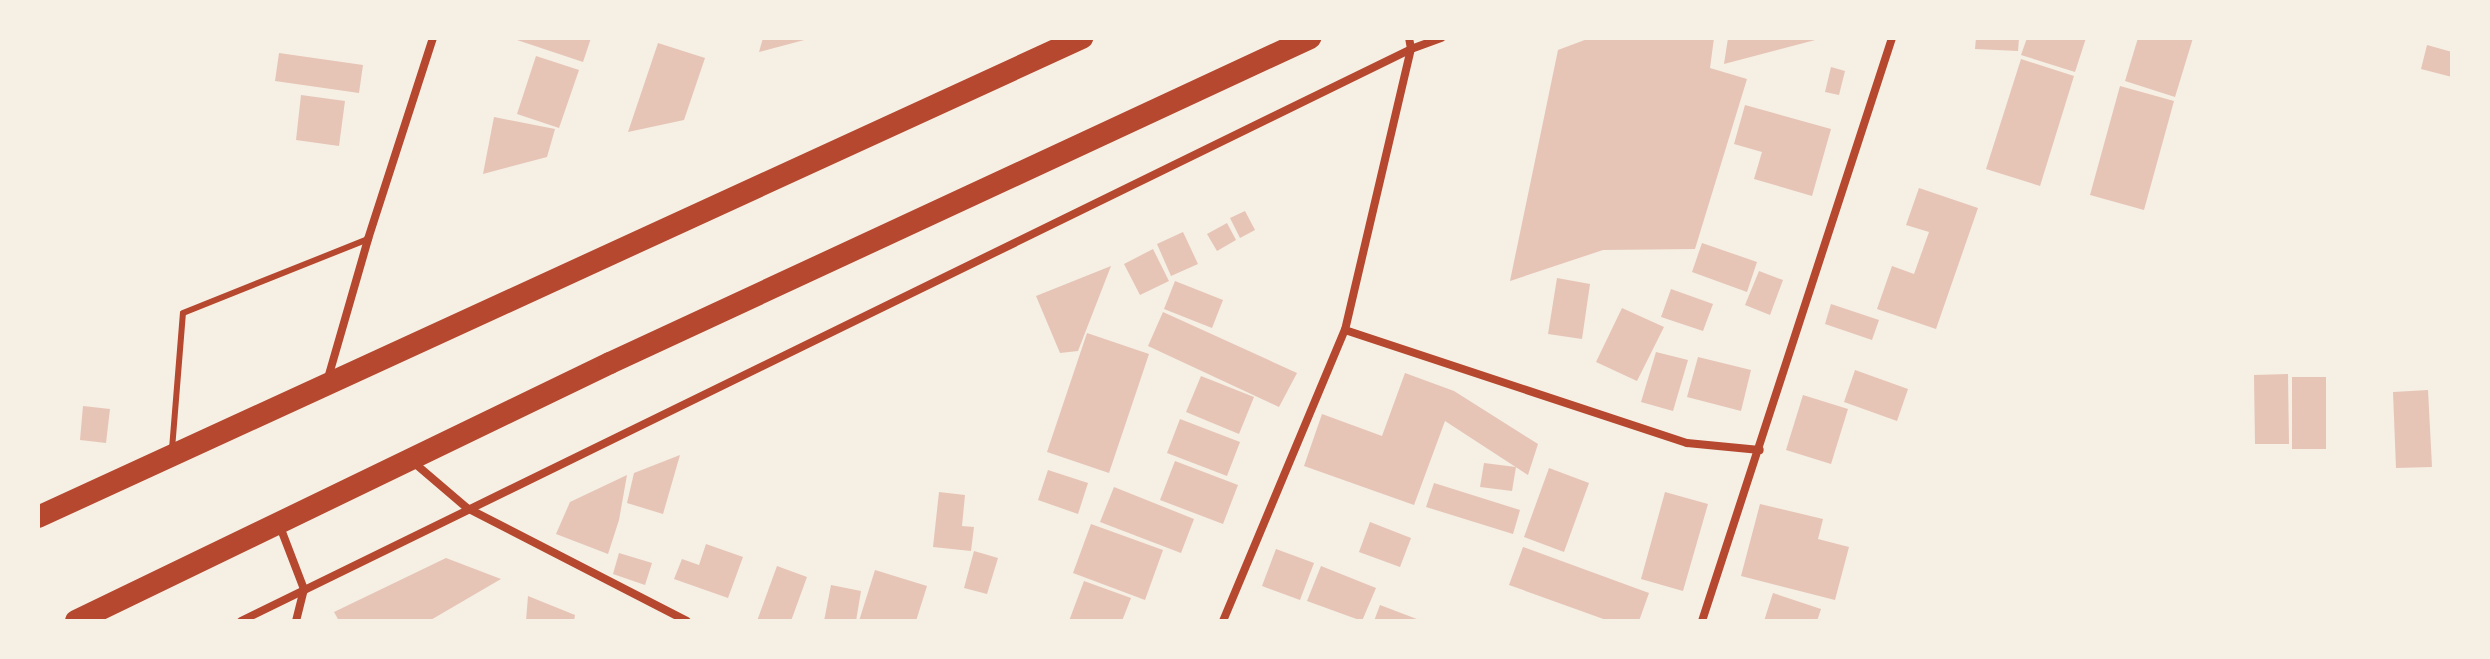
<!DOCTYPE html>
<html>
<head>
<meta charset="utf-8">
<style>
  body { margin:0 }
  #map { position:relative; width:2490px; height:659px; overflow:hidden; background:#f6efe4; font-family:Commissioner,sans-serif }
  div>[style] { position:absolute }
  [style*='--x'] { left:calc(var(--x)*1px); top:calc(var(--y)*1px); width:calc(var(--w)*1px); rotate:calc(var(--a)*1deg) }
  .building>* { inset:0; background:#e6c5b7 }
  .service>* { height:6px; margin:-3px; padding:0 3px; transform-origin:3px; border-radius:3px; background:#b5482f }
  .minor>* { height:8px; margin:-4px; padding:0 4px; transform-origin:4px; border-radius:4px; background:#b5482f }
  .trunk>* { height:22px; margin:-11px; padding:0 11px; transform-origin:11px; border-radius:11px; background:#b5482f }
  span { translate:-50% -50%; white-space:nowrap; text-align:center; line-height:1.15; -webkit-text-stroke:8px #f6efe4; paint-order:stroke }
  .frame { position:absolute; inset:0; border:40px solid #f6efe4; pointer-events:none }
</style>
</head>
<body>
<div id="map">
  <div class="building">
    <i style="clip-path:polygon(511px 38px,591px 38px,583px 62px)"></i>
    <i style="clip-path:polygon(763px 38px,808px 38px,808px 39px,759px 52px)"></i>
    <i style="clip-path:polygon(1590px 38px,1714px 38px,1710px 68px,1747px 79px,1695px 249px,1603px 250px,1510px 281px,1558px 50px)"></i>
    <i style="clip-path:polygon(1728px 38px,1819px 38px,1819px 39px,1724px 64px)"></i>
    <i style="clip-path:polygon(1976px 38px,2019px 38px,2018px 51px,1975px 49px)"></i>
    <i style="clip-path:polygon(2027px 38px,2086px 38px,2075px 72px,2021px 55px)"></i>
    <i style="clip-path:polygon(2138px 38px,2193px 38px,2175px 97px,2125px 81px)"></i>
    <i style="clip-path:polygon(658px 43px,705px 58px,684px 120px,628px 132px)"></i>
    <i style="clip-path:polygon(2427px 45px,2452px 52px,2452px 77px,2421px 69px)"></i>
    <i style="clip-path:polygon(279px 53px,363px 65px,359px 93px,275px 81px)"></i>
    <i style="clip-path:polygon(536px 56px,579px 70px,559px 128px,517px 114px)"></i>
    <i style="clip-path:polygon(2021px 59px,2074px 76px,2040px 186px,1986px 169px)"></i>
    <i style="clip-path:polygon(1831px 67px,1845px 71px,1839px 95px,1825px 92px)"></i>
    <i style="clip-path:polygon(2120px 86px,2174px 101px,2144px 210px,2090px 195px)"></i>
    <i style="clip-path:polygon(301px 95px,345px 101px,339px 146px,296px 140px)"></i>
    <i style="clip-path:polygon(1745px 105px,1831px 129px,1812px 196px,1754px 179px,1762px 152px,1734px 144px)"></i>
    <i style="clip-path:polygon(494px 117px,555px 129px,547px 157px,483px 174px)"></i>
    <i style="clip-path:polygon(1919px 188px,1978px 208px,1936px 329px,1877px 309px,1892px 266px,1914px 274px,1929px 232px,1906px 225px)"></i>
    <i style="clip-path:polygon(1245px 211px,1255px 230px,1240px 238px,1230px 218px)"></i>
    <i style="clip-path:polygon(1227px 223px,1236px 240px,1217px 251px,1207px 234px)"></i>
    <i style="clip-path:polygon(1183px 232px,1198px 264px,1171px 276px,1157px 244px)"></i>
    <i style="clip-path:polygon(1702px 243px,1757px 262px,1747px 292px,1692px 272px)"></i>
    <i style="clip-path:polygon(1153px 249px,1169px 281px,1140px 295px,1124px 264px)"></i>
    <i style="clip-path:polygon(1111px 266px,1078px 351px,1060px 353px,1036px 296px)"></i>
    <i style="clip-path:polygon(1759px 271px,1783px 280px,1770px 315px,1745px 305px)"></i>
    <i style="clip-path:polygon(1557px 278px,1590px 284px,1582px 339px,1548px 334px)"></i>
    <i style="clip-path:polygon(1175px 281px,1223px 300px,1212px 328px,1164px 309px)"></i>
    <i style="clip-path:polygon(1671px 289px,1713px 304px,1703px 331px,1661px 317px)"></i>
    <i style="clip-path:polygon(1831px 304px,1879px 320px,1872px 340px,1825px 324px)"></i>
    <i style="clip-path:polygon(1622px 308px,1664px 327px,1637px 381px,1596px 362px)"></i>
    <i style="clip-path:polygon(1163px 312px,1297px 373px,1279px 407px,1148px 346px)"></i>
    <i style="clip-path:polygon(1087px 333px,1149px 354px,1109px 473px,1047px 452px)"></i>
    <i style="clip-path:polygon(1656px 352px,1688px 360px,1673px 411px,1641px 402px)"></i>
    <i style="clip-path:polygon(1698px 357px,1751px 370px,1741px 411px,1687px 397px)"></i>
    <i style="clip-path:polygon(1855px 370px,1908px 389px,1897px 421px,1844px 402px)"></i>
    <i style="clip-path:polygon(1405px 373px,1454px 391px,1538px 444px,1528px 475px,1445px 421px,1414px 505px,1304px 466px,1322px 414px,1382px 436px)"></i>
    <i style="clip-path:polygon(2288px 374px,2289px 444px,2255px 444px,2254px 375px)"></i>
    <i style="clip-path:polygon(1201px 376px,1254px 397px,1239px 434px,1186px 412px)"></i>
    <i style="clip-path:polygon(2292px 377px,2326px 377px,2326px 449px,2292px 449px)"></i>
    <i style="clip-path:polygon(2428px 390px,2432px 467px,2396px 468px,2393px 392px)"></i>
    <i style="clip-path:polygon(1803px 395px,1848px 409px,1831px 464px,1786px 450px)"></i>
    <i style="clip-path:polygon(83px 406px,110px 409px,106px 443px,80px 440px)"></i>
    <i style="clip-path:polygon(1180px 419px,1240px 442px,1227px 476px,1167px 453px)"></i>
    <i style="clip-path:polygon(680px 455px,663px 514px,627px 503px,634px 473px)"></i>
    <i style="clip-path:polygon(1175px 461px,1238px 485px,1223px 524px,1160px 500px)"></i>
    <i style="clip-path:polygon(1484px 463px,1516px 467px,1512px 491px,1480px 487px)"></i>
    <i style="clip-path:polygon(1549px 468px,1589px 483px,1564px 552px,1524px 537px)"></i>
    <i style="clip-path:polygon(1048px 470px,1088px 483px,1078px 514px,1038px 500px)"></i>
    <i style="clip-path:polygon(627px 475px,619px 520px,608px 554px,556px 534px,570px 502px)"></i>
    <i style="clip-path:polygon(1434px 483px,1520px 510px,1513px 534px,1426px 507px)"></i>
    <i style="clip-path:polygon(1114px 487px,1194px 519px,1181px 553px,1100px 522px)"></i>
    <i style="clip-path:polygon(939px 492px,965px 495px,962px 526px,974px 527px,971px 551px,933px 547px)"></i>
    <i style="clip-path:polygon(1665px 492px,1708px 504px,1683px 591px,1641px 579px)"></i>
    <i style="clip-path:polygon(1760px 504px,1823px 519px,1818px 539px,1849px 547px,1835px 600px,1741px 576px)"></i>
    <i style="clip-path:polygon(1370px 522px,1411px 538px,1400px 567px,1359px 552px)"></i>
    <i style="clip-path:polygon(1091px 524px,1163px 550px,1145px 600px,1073px 573px)"></i>
    <i style="clip-path:polygon(706px 544px,743px 557px,728px 598px,674px 579px,682px 559px,699px 565px)"></i>
    <i style="clip-path:polygon(1523px 547px,1649px 593px,1639px 621px,1609px 621px,1509px 585px)"></i>
    <i style="clip-path:polygon(1276px 549px,1314px 563px,1300px 600px,1262px 586px)"></i>
    <i style="clip-path:polygon(974px 551px,998px 558px,987px 594px,964px 588px)"></i>
    <i style="clip-path:polygon(619px 553px,652px 563px,645px 585px,613px 574px)"></i>
    <i style="clip-path:polygon(446px 558px,501px 579px,429px 621px,339px 621px,334px 612px)"></i>
    <i style="clip-path:polygon(777px 566px,807px 577px,791px 621px,757px 621px)"></i>
    <i style="clip-path:polygon(1321px 566px,1376px 588px,1362px 621px,1307px 601px)"></i>
    <i style="clip-path:polygon(875px 570px,927px 586px,916px 621px,859px 621px)"></i>
    <i style="clip-path:polygon(1084px 581px,1131px 598px,1122px 621px,1069px 621px)"></i>
    <i style="clip-path:polygon(831px 585px,861px 591px,856px 621px,824px 621px)"></i>
    <i style="clip-path:polygon(1773px 593px,1821px 609px,1817px 621px,1764px 621px)"></i>
    <i style="clip-path:polygon(528px 596px,575px 615px,574px 621px,526px 621px)"></i>
    <i style="clip-path:polygon(1380px 605px,1422px 621px,1374px 621px)"></i>
  </div>
  <div class="service">
    <i style="--x:172;--y:449;--w:136;--a:-85.4"></i>
    <i style="--x:183;--y:313;--w:199;--a:-21.8"></i>
  </div>
  <div class="minor">
    <i style="--x:1345;--y:330;--w:360;--a:18.3"></i>
    <i style="--x:1687;--y:443;--w:73;--a:5.5"></i>
    <i style="--x:328;--y:378;--w:145;--a:-73.9"></i>
    <i style="--x:368;--y:239;--w:211;--a:-72.1"></i>
    <i style="--x:412;--y:461;--w:72;--a:40.5"></i>
    <i style="--x:467;--y:508;--w:247;--a:27.2"></i>
    <i style="--x:279;--y:524;--w:70;--a:69"></i>
    <i style="--x:304;--y:589;--w:33;--a:104"></i>
    <i style="--x:241;--y:621;--w:1302;--a:-26.05"></i>
    <i style="--x:1411;--y:49;--w:32;--a:-20"></i>
    <i style="--x:1223;--y:621;--w:316;--a:-67.3"></i>
    <i style="--x:1345;--y:330;--w:289;--a:-76.8"></i>
    <i style="--x:1411;--y:49;--w:11;--a:-100"></i>
    <i style="--x:1702;--y:621;--w:613;--a:-71.95"></i>
  </div>
  <div class="trunk">
    <i style="--x:38;--y:517;--w:1149;--a:-24.65"></i>
    <i style="--x:76;--y:621;--w:593;--a:-25.79"></i>
    <i style="--x:610;--y:363;--w:772;--a:-24.9"></i>
  </div>
  <div class="frame"></div>
</div>
</body>
</html>
